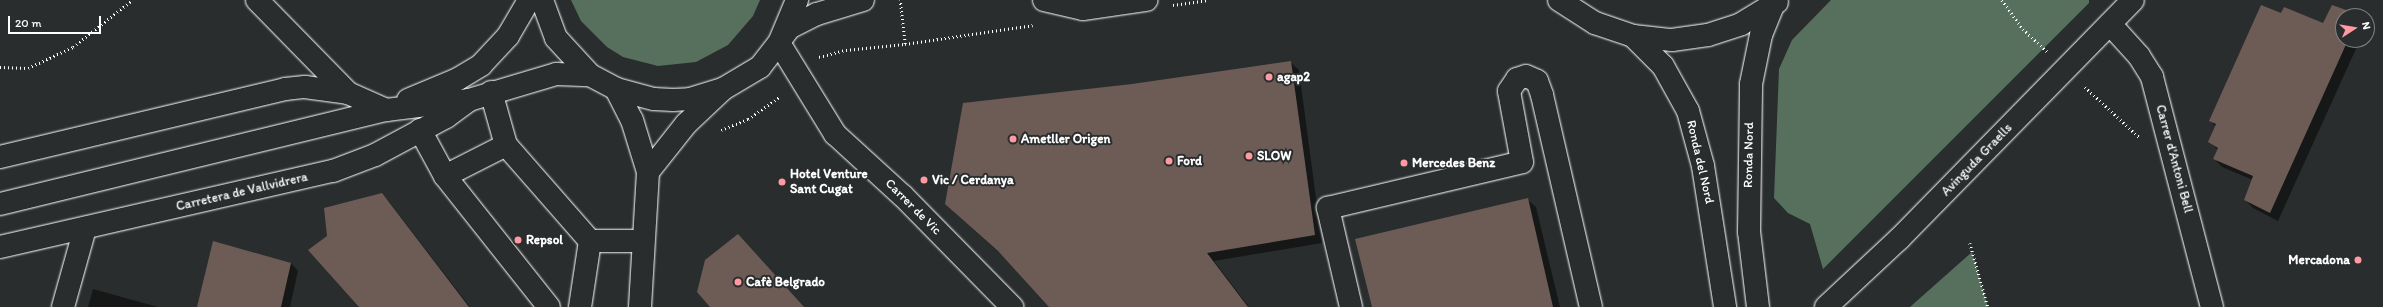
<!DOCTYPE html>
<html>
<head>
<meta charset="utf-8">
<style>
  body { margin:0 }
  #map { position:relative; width:2383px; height:307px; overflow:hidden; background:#2a2d2e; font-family:Itim,sans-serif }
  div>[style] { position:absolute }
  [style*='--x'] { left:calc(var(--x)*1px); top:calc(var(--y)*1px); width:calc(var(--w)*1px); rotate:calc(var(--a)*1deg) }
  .green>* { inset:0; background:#56705d }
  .shadow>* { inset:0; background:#0007 }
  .building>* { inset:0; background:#6d5c56 }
  .path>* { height:2.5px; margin-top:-1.25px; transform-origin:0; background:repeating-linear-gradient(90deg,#fff 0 1px,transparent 0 4px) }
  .roads { filter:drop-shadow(0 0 1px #fff) drop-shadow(0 0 1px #fff) }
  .minor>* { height:22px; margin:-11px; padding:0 11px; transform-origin:11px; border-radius:11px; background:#2a2d2e }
  .major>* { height:22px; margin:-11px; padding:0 11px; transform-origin:11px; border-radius:11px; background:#2a2d2e }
  .dots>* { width:11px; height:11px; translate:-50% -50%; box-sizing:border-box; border:2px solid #2a2d2e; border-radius:50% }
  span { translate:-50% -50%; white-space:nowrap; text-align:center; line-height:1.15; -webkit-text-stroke:4px #2a2d2e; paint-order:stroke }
  .poi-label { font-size:13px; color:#fff; font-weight:700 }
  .left { translate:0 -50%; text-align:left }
  .right { translate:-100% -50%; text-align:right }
  .street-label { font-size:13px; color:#fff }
  .north { position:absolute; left:2335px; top:8px; width:40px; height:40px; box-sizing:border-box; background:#2a2d2e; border:1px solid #7f8182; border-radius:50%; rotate:78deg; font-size:11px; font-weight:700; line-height:16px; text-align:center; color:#fff }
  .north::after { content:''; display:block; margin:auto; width:14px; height:18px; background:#ff9aa2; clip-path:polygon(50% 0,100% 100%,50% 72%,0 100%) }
  .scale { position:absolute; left:8px; top:16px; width:93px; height:18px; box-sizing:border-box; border:2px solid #fff; border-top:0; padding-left:5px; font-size:12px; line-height:14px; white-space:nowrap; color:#fff; -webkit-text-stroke:3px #2a2d2e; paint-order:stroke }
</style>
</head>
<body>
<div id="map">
  <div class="green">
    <i style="clip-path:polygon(571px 0,760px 0,753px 16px,728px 45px,696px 62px,658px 66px,623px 57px,607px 47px,581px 21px)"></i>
    <i style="clip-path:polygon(1831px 0,2089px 0,2089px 3px,1823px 269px,1810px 224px,1788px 213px,1774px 198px,1779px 69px,1792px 40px)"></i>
    <i style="clip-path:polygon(1972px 252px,1988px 307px,1910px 307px)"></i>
  </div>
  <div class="shadow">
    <i style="clip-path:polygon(2332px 6px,2359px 16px,2343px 16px,2343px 40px,2360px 40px,2278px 221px,2253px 208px,2245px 200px,2253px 180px,2222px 167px,2214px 159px,2218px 150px,2210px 142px,2216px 127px,2211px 121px,2282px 15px,2323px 24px)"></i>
    <i style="clip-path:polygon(1290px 62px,1299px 70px,1322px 243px,1214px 261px,1249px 307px,1050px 307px,1003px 256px,954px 212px,1132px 85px)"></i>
    <i style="clip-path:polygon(382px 194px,390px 203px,470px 307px,360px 307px)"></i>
    <i style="clip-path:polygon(1527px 199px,1536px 207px,1560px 307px,1373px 307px)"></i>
    <i style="clip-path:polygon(291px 263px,298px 271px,290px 307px,198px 307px)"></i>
    <i style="clip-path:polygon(93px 289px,158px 307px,88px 307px)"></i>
  </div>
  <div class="building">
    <i style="clip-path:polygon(2261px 5px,2281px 13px,2284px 7px,2323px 23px,2332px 5px,2360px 15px,2343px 16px,2343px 40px,2348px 40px,2270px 213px,2244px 200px,2253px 176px,2213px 159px,2218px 148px,2208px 142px,2216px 124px,2209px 121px)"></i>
    <i style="clip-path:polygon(1291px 61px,1315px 235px,1207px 253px,1248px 307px,1049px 307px,998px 251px,945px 204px,963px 103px,1132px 84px)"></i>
    <i style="clip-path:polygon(382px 193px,469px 307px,359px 307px,308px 250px,327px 236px,324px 208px)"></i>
    <i style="clip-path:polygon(1528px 198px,1553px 307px,1372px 307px,1355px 239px)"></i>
    <i style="clip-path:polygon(738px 234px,804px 307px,710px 307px,697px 292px,705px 260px)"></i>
    <i style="clip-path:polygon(213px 241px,291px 263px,281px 307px,197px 307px)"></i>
  </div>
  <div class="path">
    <i style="--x:2002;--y:0;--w:36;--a:54"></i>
    <i style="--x:2023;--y:29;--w:33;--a:43"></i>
    <i style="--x:1173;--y:5;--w:34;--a:-8"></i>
    <i style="--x:905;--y:44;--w:129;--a:-8.4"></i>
    <i style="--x:819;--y:57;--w:28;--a:-15"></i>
    <i style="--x:846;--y:50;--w:59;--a:-5.8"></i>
    <i style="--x:905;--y:44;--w:44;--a:-96.5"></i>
    <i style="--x:0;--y:67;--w:28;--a:2"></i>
    <i style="--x:28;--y:68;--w:50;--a:-25"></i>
    <i style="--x:73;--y:47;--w:75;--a:-38.5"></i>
    <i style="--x:2085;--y:87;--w:74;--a:42.8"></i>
    <i style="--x:721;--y:130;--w:29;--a:-22"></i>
    <i style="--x:748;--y:119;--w:39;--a:-35"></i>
    <i style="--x:1970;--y:243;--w:66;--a:74.3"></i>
  </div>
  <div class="roads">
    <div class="minor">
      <i style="--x:257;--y:0;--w:130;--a:45.6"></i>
      <i style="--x:1044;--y:0;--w:40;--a:13"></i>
      <i style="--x:1083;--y:9;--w:64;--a:-8.1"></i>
      <i style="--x:2110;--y:24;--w:43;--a:47.8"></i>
      <i style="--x:2139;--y:56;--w:25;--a:58"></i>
      <i style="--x:2152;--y:77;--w:238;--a:75.4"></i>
      <i style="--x:779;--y:43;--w:107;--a:58.4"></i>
      <i style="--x:835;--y:134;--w:92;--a:42.4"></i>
      <i style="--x:903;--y:196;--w:156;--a:45.5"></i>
      <i style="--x:616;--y:89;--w:35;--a:63"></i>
      <i style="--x:632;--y:120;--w:54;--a:72.9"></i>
      <i style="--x:648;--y:172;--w:135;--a:93.4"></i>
      <i style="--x:491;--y:92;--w:55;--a:74.2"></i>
      <i style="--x:506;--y:145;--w:128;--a:48.8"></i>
      <i style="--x:590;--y:241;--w:67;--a:98.6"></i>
      <i style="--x:420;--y:130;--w:52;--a:61.5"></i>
      <i style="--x:445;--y:176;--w:167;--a:51.6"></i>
      <i style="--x:0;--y:157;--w:293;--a:-13.4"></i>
      <i style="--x:285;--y:89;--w:20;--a:-6"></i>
      <i style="--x:305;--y:87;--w:43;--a:7.9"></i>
      <i style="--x:348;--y:93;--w:42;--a:24.1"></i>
      <i style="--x:648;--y:172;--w:61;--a:-51.6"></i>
      <i style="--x:686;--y:124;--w:51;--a:-43.4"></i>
      <i style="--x:445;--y:176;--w:68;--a:-26.9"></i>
      <i style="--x:590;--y:241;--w:53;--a:0"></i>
      <i style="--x:0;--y:247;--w:342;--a:-12.9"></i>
      <i style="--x:333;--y:171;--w:45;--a:-20.9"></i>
      <i style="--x:375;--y:155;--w:81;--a:-28.2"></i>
      <i style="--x:446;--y:117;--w:29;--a:-36"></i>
      <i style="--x:63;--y:307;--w:82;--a:-74.4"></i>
      <i style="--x:1351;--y:307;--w:102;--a:-103.1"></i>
      <i style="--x:1328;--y:208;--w:199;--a:-13.3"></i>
      <i style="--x:1522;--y:162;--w:72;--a:-100.4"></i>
      <i style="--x:1509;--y:91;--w:14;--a:-56"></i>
      <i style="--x:1517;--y:79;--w:9;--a:-18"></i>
      <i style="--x:1526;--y:76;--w:12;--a:24"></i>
      <i style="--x:1537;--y:81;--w:15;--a:70"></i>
      <i style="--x:1542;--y:95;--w:218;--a:77"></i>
      <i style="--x:1826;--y:307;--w:100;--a:-43"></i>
      <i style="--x:1899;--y:239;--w:334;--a:-45.6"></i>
    </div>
    <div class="major">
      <i style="--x:542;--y:0;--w:40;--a:69.8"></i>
      <i style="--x:556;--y:38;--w:50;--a:47.4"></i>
      <i style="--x:590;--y:75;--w:30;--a:28"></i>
      <i style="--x:616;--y:89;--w:39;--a:15"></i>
      <i style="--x:654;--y:99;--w:19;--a:3"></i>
      <i style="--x:673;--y:100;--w:17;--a:-3"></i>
      <i style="--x:690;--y:99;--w:34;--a:-17"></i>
      <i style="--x:723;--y:89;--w:43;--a:-30.7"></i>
      <i style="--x:760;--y:67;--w:31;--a:-52"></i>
      <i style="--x:779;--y:43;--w:47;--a:-67.3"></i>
      <i style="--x:1559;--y:0;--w:43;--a:32.6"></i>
      <i style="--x:1595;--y:23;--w:40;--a:18.9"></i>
      <i style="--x:1633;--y:36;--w:39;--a:6"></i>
      <i style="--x:1672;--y:40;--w:36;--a:-8"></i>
      <i style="--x:1708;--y:35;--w:35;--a:-18"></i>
      <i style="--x:1741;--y:24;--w:42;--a:-31.4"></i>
      <i style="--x:784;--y:35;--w:9;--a:-54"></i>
      <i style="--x:789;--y:28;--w:31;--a:-27"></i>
      <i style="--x:817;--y:14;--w:48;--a:-16.9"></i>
      <i style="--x:1633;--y:36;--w:42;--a:45"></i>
      <i style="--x:1663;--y:66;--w:51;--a:60.9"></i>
      <i style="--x:1688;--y:111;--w:57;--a:74.7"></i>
      <i style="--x:1703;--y:166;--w:143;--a:81.1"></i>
      <i style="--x:408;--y:100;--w:54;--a:-22.8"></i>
      <i style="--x:458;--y:79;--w:27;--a:-31"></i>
      <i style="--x:481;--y:65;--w:40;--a:-47"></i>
      <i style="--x:508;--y:36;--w:42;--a:-59.7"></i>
      <i style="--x:0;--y:204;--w:397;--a:-13.7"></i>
      <i style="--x:386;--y:110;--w:84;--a:-6.9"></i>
      <i style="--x:469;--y:100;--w:91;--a:-16.6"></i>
      <i style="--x:556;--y:74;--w:34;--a:2"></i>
      <i style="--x:1758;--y:307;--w:76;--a:-96.8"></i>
      <i style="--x:1749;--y:232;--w:148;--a:-89.2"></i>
      <i style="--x:1751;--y:84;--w:50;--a:-78.5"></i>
      <i style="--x:1761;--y:35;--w:31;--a:-68"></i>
    </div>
  </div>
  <div class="dots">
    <i style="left:1269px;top:77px;background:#ff9aa2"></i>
    <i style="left:1013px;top:139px;background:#ff9aa2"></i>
    <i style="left:1249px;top:156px;background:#ff9aa2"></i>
    <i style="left:1169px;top:161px;background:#ff9aa2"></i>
    <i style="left:1404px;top:163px;background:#ff9aa2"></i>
    <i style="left:924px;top:180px;background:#ff9aa2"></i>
    <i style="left:782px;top:182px;background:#ff9aa2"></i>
    <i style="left:518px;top:240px;background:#ff9aa2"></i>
    <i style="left:2358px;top:260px;background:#ff9aa2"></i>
    <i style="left:738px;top:282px;background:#ff9aa2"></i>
  </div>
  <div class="poi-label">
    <span class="left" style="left:1277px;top:77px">agap2</span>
    <span class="left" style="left:1021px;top:139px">Ametller Origen</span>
    <span class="left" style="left:1257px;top:156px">SLOW</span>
    <span class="left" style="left:1177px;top:161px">Ford</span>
    <span class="left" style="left:1412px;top:163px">Mercedes Benz</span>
    <span class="left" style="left:790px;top:182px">Hotel Venture<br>Sant Cugat</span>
    <span class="left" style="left:932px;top:180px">Vic / Cerdanya</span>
    <span class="left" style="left:526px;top:240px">Repsol</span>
    <span class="right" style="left:2350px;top:260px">Mercadona</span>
    <span class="left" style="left:746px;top:282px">Cafè Belgrado</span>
  </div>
  <div class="street-label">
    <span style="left:1749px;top:155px;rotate:-89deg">Ronda Nord</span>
    <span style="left:2174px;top:159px;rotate:75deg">Carrer d'Antoni Bell</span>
    <span style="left:1977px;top:160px;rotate:-46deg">Avinguda Graells</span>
    <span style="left:1700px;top:162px;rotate:77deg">Ronda del Nord</span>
    <span style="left:242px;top:192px;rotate:-13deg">Carretera de Vallvidrera</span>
    <span style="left:913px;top:207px;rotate:45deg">Carrer de Vic</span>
  </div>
  <div class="north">N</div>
  <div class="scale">20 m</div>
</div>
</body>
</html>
